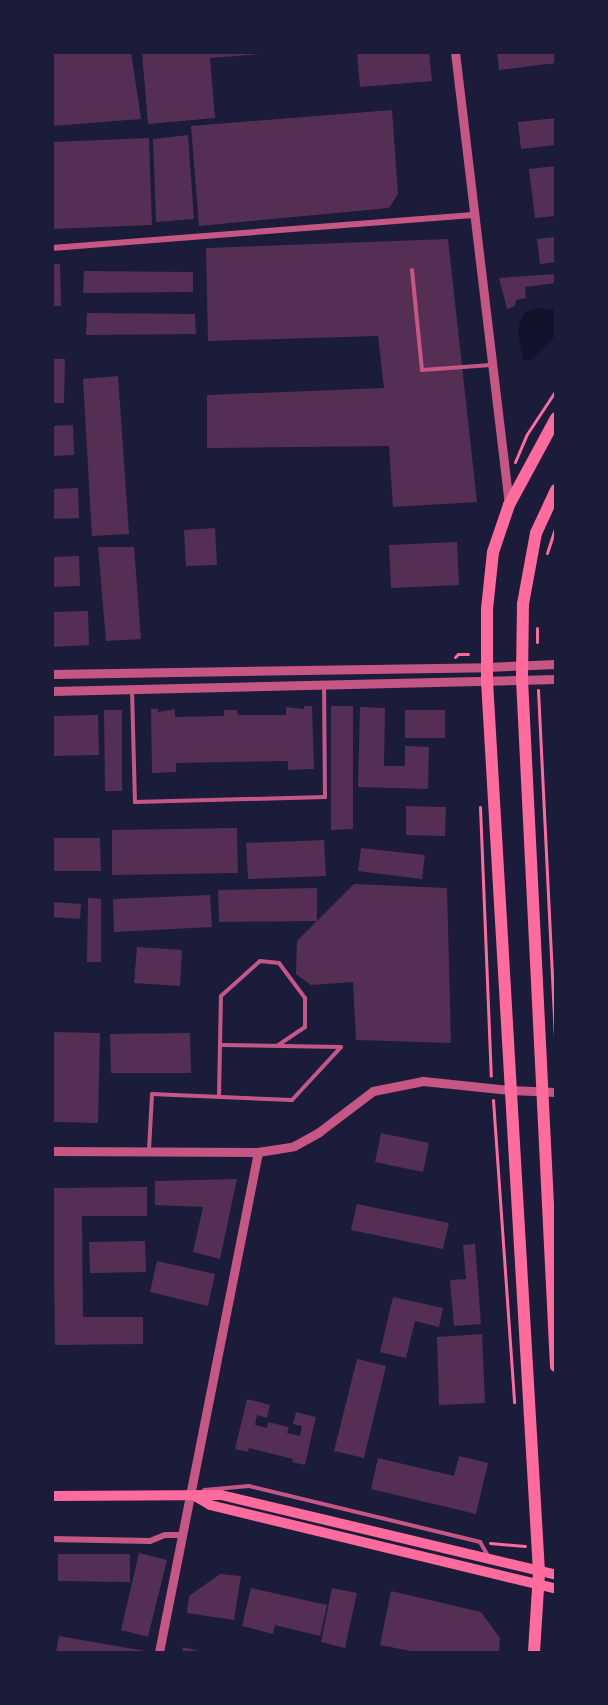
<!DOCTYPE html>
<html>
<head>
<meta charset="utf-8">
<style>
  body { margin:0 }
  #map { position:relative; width:608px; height:1705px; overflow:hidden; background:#1b1b3a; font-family:"Roboto Condensed",sans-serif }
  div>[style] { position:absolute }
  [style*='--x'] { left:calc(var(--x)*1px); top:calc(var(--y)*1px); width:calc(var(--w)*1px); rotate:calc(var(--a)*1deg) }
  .water>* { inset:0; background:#12122b }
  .building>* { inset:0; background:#542f53 }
  .path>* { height:3px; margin:-1.5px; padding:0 1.5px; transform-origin:1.5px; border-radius:1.5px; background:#ff6b9d }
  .service>* { height:4px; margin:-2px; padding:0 2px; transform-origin:2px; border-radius:2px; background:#c65784 }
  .minor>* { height:6px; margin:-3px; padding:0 3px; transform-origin:3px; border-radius:3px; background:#c65784 }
  .tertiary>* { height:9px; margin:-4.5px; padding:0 4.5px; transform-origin:4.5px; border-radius:4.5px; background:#c65784 }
  .secondary>* { height:10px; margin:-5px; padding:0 5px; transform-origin:5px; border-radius:5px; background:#ff6b9d }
  .trunk>* { height:12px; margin:-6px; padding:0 6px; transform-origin:6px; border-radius:6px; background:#ff6b9d }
  span { translate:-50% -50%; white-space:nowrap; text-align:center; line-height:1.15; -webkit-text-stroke:6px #1b1b3a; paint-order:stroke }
  .frame { position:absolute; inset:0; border:54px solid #1b1b3a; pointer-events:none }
</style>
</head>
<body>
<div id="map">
  <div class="water">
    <i style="clip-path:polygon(538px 308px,555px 310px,555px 336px,530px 361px,523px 359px,518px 334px,520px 321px,526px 311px)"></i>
  </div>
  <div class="building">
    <i style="clip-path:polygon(52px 52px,131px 52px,141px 119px,52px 126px)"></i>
    <i style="clip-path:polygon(142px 52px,261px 52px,261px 54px,210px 58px,215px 118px,148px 124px)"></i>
    <i style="clip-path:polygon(357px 52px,429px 52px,432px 81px,360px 87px)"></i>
    <i style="clip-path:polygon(497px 52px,556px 52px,556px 63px,499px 70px)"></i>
    <i style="clip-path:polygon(392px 110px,398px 194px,389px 208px,199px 226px,191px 126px)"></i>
    <i style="clip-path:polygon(556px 118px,556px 145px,521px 149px,518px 122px)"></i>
    <i style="clip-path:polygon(188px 135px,194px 219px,156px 222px,153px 139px)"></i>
    <i style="clip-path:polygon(149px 138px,152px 225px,52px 229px,52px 142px)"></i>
    <i style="clip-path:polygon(556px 166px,556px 216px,535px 218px,529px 169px)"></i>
    <i style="clip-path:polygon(556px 237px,556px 262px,540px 264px,537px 239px)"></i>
    <i style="clip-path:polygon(448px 239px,477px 502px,393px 507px,389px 446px,207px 448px,207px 395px,384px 388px,378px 336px,208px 341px,206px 248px)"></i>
    <i style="clip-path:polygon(52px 264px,60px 264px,61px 306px,52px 306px)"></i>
    <i style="clip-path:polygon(84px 271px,193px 272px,193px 292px,83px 293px)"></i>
    <i style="clip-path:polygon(556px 274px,556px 283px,525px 287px,526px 298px,516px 300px,515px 306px,507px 309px,499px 278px)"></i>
    <i style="clip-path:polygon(87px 313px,195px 314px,196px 334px,86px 335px)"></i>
    <i style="clip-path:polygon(52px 359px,65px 359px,64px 403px,52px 403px)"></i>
    <i style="clip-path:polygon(118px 376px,129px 534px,92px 536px,83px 379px)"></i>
    <i style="clip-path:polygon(73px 425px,74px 455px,52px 456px,52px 426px)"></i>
    <i style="clip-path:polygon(78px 488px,79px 518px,52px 519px,52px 489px)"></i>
    <i style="clip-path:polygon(215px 528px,217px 565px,186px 566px,184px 530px)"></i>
    <i style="clip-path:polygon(457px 542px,459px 585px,391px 588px,389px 545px)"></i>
    <i style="clip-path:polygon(98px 547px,134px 547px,141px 639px,106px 641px)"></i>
    <i style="clip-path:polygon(79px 556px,80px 586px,52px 587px,52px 557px)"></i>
    <i style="clip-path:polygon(88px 611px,89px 645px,52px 647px,52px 612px)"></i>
    <i style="clip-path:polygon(304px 706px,312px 706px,314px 769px,288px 770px,288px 761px,176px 763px,176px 772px,152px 773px,151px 709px,158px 709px,158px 712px,175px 709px,175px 717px,224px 716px,224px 710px,237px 710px,238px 715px,286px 715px,286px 707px,304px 709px)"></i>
    <i style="clip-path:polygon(331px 706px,353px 706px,353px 829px,331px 830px)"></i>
    <i style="clip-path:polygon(360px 707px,385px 708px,384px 766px,405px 766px,405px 746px,429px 747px,428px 789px,358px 787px)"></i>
    <i style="clip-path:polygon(104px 710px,122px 710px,122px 791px,105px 791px)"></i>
    <i style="clip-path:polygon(405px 710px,445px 710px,445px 738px,405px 738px)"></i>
    <i style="clip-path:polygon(98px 715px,99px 755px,52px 756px,52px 716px)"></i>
    <i style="clip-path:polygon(406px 806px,446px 807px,445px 836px,406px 835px)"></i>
    <i style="clip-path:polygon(237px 828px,238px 873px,112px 875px,112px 830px)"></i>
    <i style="clip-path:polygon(52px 838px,100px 838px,101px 871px,52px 871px)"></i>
    <i style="clip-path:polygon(324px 840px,326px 876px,248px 879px,246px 843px)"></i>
    <i style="clip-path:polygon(361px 848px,425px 855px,422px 879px,358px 871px)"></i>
    <i style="clip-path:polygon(354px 884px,447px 888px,451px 1043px,356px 1040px,353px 982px,311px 985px,296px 974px,297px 941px)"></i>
    <i style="clip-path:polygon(317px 888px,317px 921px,219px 922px,218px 890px)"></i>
    <i style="clip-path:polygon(210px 895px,212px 927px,114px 932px,113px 899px)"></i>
    <i style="clip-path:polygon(88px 898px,101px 899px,101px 962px,87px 962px)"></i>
    <i style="clip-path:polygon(52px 902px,81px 904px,80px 919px,52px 917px)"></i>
    <i style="clip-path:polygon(137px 947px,182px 950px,180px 986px,134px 983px)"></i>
    <i style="clip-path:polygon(52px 1032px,100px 1033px,98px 1123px,54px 1122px)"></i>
    <i style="clip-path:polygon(190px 1033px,191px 1073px,111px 1073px,110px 1034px)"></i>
    <i style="clip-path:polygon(381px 1133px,429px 1143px,423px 1172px,375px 1162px)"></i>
    <i style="clip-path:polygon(237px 1179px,220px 1259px,193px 1252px,203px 1207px,155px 1205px,155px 1181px)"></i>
    <i style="clip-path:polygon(147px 1187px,147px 1216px,82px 1216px,83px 1317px,143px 1317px,143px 1344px,55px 1345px,53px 1188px)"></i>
    <i style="clip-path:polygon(357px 1204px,449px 1223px,443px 1249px,351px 1230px)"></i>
    <i style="clip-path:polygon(145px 1241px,146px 1272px,90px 1273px,89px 1242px)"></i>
    <i style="clip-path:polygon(475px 1244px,481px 1324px,454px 1326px,450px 1280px,466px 1279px,463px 1245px)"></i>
    <i style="clip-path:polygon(157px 1261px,215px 1274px,208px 1306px,150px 1292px)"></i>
    <i style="clip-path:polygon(393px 1297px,443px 1308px,439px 1327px,415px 1321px,406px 1358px,380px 1352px)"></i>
    <i style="clip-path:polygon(482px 1334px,485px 1403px,439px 1405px,437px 1337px)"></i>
    <i style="clip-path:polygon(357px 1359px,386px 1366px,364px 1458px,334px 1451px)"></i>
    <i style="clip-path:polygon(247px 1399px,270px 1405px,267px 1418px,257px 1415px,255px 1425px,267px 1428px,268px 1422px,289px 1427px,287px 1433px,300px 1436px,302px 1426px,293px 1424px,296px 1412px,316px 1417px,305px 1465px,292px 1462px,293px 1459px,249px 1448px,248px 1452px,235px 1449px)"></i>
    <i style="clip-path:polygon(459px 1456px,488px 1463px,476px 1514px,371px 1489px,378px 1458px,454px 1476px)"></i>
    <i style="clip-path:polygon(139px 1553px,167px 1560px,148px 1637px,121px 1630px)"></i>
    <i style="clip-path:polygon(58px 1554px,130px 1554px,130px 1582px,58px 1581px)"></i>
    <i style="clip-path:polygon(220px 1574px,241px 1576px,234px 1620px,187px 1613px,189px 1596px)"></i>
    <i style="clip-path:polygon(251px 1588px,327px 1605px,320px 1636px,275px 1625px,273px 1634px,242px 1626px)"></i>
    <i style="clip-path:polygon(332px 1588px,357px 1593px,345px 1648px,321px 1642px)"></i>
    <i style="clip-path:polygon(391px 1591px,481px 1612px,500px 1638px,499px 1652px,416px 1652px,380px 1645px)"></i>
    <i style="clip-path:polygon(59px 1636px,145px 1651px,145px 1652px,56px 1652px)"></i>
    <i style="clip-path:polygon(183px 1647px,203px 1652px,182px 1652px)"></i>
  </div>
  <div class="path">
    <i style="--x:515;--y:462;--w:30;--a:-67"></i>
    <i style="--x:527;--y:434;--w:53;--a:-56.6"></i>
    <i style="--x:547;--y:553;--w:28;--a:-72"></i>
    <i style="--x:537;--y:642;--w:14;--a:-90"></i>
    <i style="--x:455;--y:657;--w:4;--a:-45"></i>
    <i style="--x:458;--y:654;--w:10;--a:0"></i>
    <i style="--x:538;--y:690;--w:364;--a:87.2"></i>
    <i style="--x:480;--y:807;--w:269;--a:87.7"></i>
    <i style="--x:493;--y:1100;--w:303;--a:86"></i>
    <i style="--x:490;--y:1543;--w:35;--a:5"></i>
  </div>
  <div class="service">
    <i style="--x:412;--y:270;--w:100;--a:84.3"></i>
    <i style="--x:422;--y:370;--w:69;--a:-4.1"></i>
    <i style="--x:132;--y:689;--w:113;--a:88.5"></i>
    <i style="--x:135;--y:802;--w:190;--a:-1.5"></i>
    <i style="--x:325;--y:797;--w:112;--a:-90.5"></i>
    <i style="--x:219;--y:1097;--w:101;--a:-88.9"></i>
    <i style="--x:221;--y:996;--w:52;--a:-41.9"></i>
    <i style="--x:260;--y:961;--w:19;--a:6"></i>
    <i style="--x:279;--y:963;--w:44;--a:53.4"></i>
    <i style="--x:305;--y:998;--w:29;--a:90"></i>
    <i style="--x:305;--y:1027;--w:32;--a:146"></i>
    <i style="--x:149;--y:1150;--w:56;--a:-86.9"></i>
    <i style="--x:152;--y:1094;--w:140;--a:2.5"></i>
    <i style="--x:292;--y:1100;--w:72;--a:-47.2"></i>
    <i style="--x:341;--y:1047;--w:119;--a:-179"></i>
    <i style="--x:204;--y:1490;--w:45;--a:-5.1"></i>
    <i style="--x:249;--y:1486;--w:238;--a:13.6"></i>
    <i style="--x:480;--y:1542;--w:16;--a:60"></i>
  </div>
  <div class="minor">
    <i style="--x:52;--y:248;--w:422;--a:-4.5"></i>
    <i style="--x:52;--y:1539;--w:98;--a:1.2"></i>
    <i style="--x:150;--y:1541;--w:16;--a:-22"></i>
    <i style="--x:165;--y:1535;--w:16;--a:0"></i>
  </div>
  <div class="tertiary">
    <i style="--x:455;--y:52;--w:456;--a:83.2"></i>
    <i style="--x:52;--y:674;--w:435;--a:-0.9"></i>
    <i style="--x:487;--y:667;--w:69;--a:-2.5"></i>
    <i style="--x:52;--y:691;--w:504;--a:-1.36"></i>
    <i style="--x:52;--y:1151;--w:206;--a:0.3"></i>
    <i style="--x:258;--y:1152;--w:36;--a:-9"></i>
    <i style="--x:294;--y:1146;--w:29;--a:-29"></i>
    <i style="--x:319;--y:1132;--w:68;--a:-37.2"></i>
    <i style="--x:373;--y:1091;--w:51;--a:-11.3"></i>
    <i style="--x:423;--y:1081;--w:87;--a:5.9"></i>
    <i style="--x:510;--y:1090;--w:46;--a:2.5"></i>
    <i style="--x:159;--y:1652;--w:510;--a:-78.8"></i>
  </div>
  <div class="secondary">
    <i style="--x:193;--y:1495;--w:20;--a:30"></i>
    <i style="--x:210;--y:1505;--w:356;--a:13.6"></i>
    <i style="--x:52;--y:1496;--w:169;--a:-0.3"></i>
    <i style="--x:221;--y:1495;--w:344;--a:13.4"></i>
  </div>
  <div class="trunk">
    <i style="--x:556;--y:490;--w:47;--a:114.9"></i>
    <i style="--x:536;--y:533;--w:72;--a:100.4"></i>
    <i style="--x:523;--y:604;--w:75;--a:90.8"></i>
    <i style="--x:522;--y:679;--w:688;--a:87.17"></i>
    <i style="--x:534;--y:1652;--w:80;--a:-86.4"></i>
    <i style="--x:539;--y:1572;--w:894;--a:-93.34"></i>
    <i style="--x:487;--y:680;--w:71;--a:-90"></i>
    <i style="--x:487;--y:609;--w:57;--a:-84"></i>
    <i style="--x:493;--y:552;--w:50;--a:-71.2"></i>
    <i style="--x:509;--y:505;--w:99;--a:-61.6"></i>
  </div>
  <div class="frame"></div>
</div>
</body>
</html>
